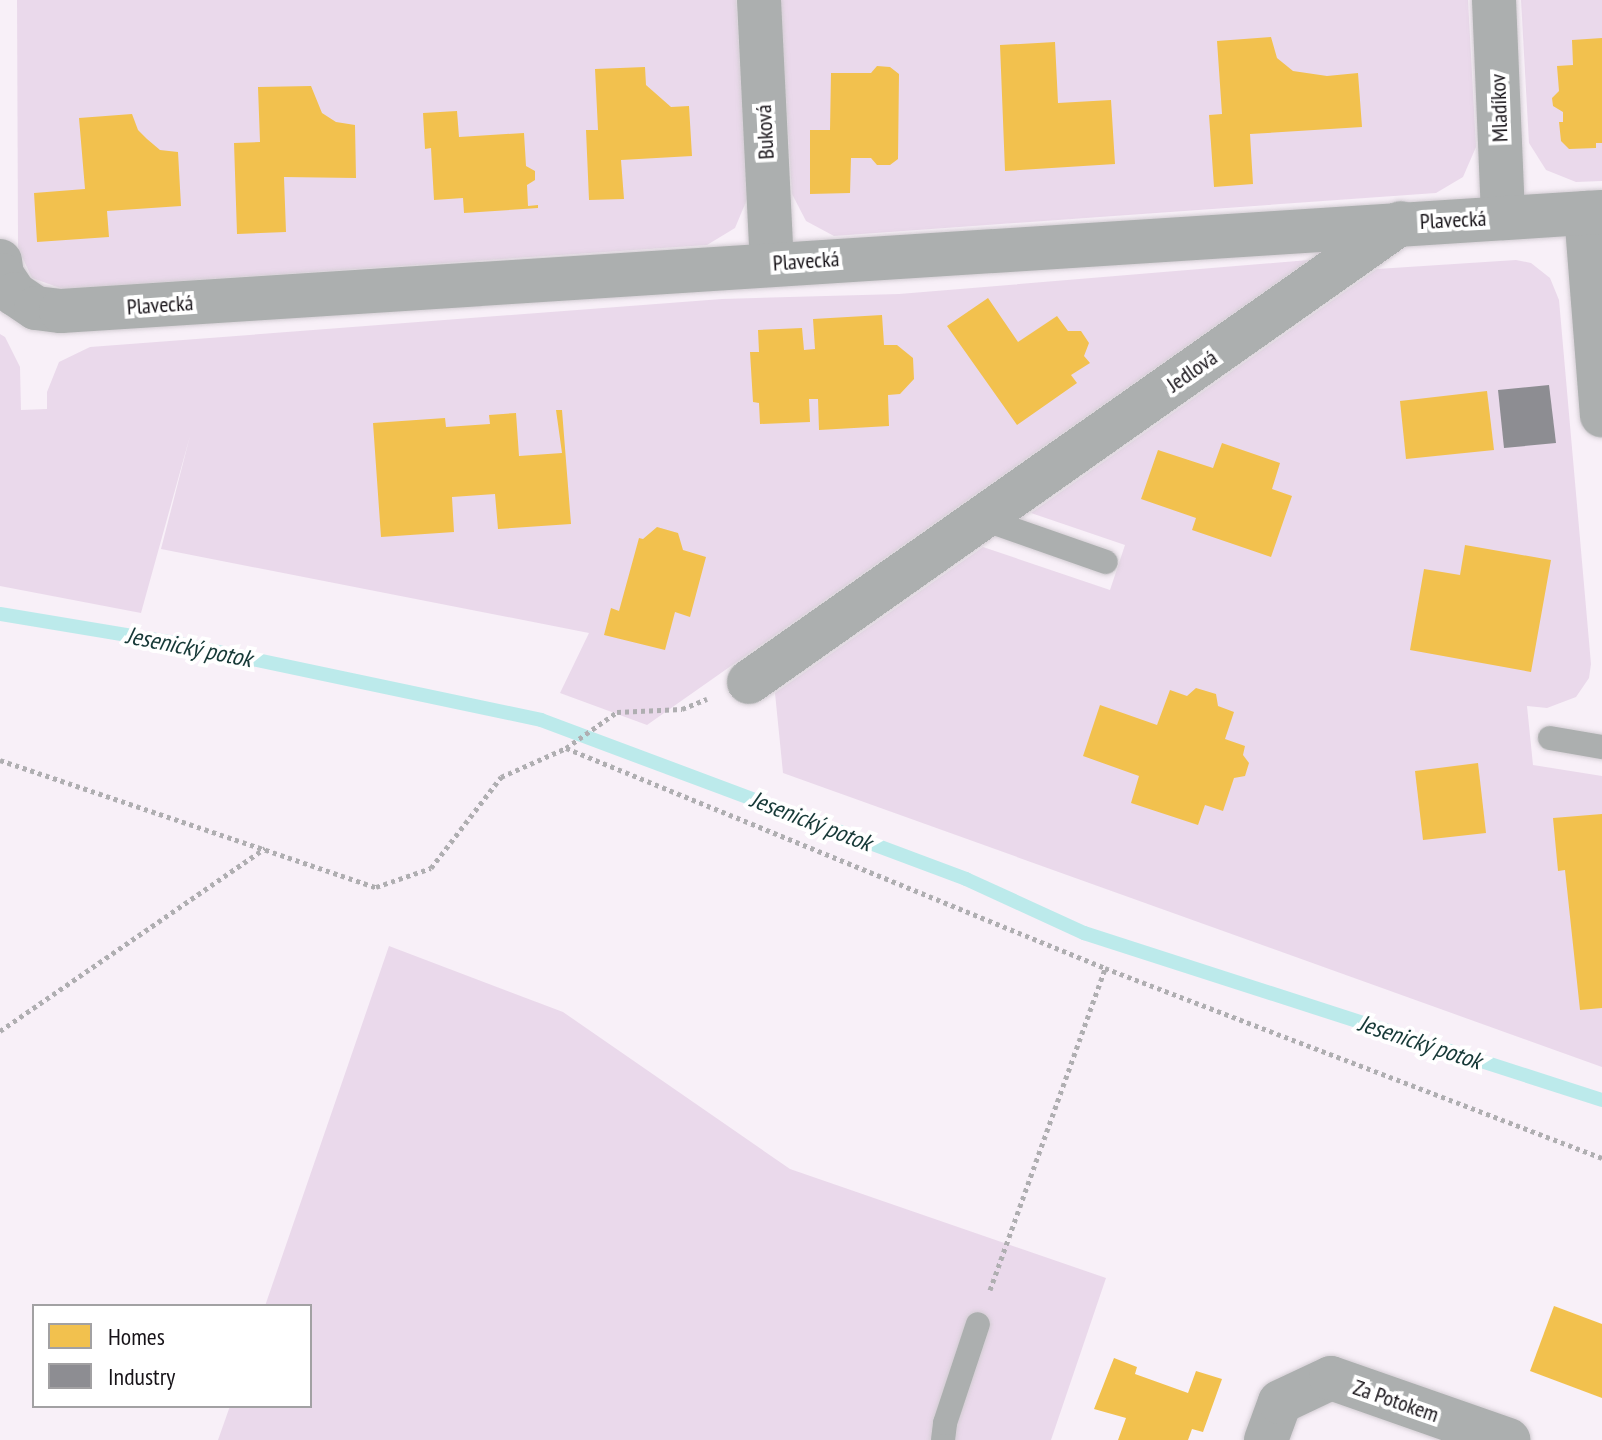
<!DOCTYPE html>
<html>
<head>
<meta charset="utf-8">
<style>
  body { margin:0 }
  #map { position:relative; width:1602px; height:1440px; overflow:hidden; background:#f8f0f8; font-family:"PT Sans Narrow",sans-serif }
  div>[style] { position:absolute }
  [style*='--x'] { left:calc(var(--x)*1px); top:calc(var(--y)*1px); width:calc(var(--w)*1px); rotate:calc(var(--a)*1deg) }
  .green>* { inset:0; background:#ead9eb }
  .homes>* { inset:0; background:#f2c14e }
  .industry>* { inset:0; background:#8d8d92 }
  .stream>* { height:14px; margin:-7px; padding:0 7px; transform-origin:7px; border-radius:7px; background:#bceaeb }
  .path>* { height:5px; margin-top:-2.5px; transform-origin:0; background:repeating-linear-gradient(90deg,#afaeb1 0 4px,transparent 0 8px) }
  .roads { filter:drop-shadow(0 0 2px #d3cdd3) drop-shadow(0 0 2px #d3cdd3) }
  .service>* { height:24px; margin:-12px; padding:0 12px; transform-origin:12px; border-radius:12px; background:#acafaf }
  .minor>* { height:44px; margin:-22px; padding:0 22px; transform-origin:22px; border-radius:22px; background:#acafaf }
  span { translate:-50% -50%; white-space:nowrap; text-align:center; line-height:1.15; -webkit-text-stroke:8px #fff; paint-order:stroke }
  .street-label { font-size:22px; color:#171318 }
  .water-label { font-size:24px; color:#163937; font-style:italic }
  .legend { position:absolute; left:32px; top:1304px; width:280px; height:104px; box-sizing:border-box; background:#fff; border:2px solid #a2a1a3; margin:0; padding:10px 14px; list-style:none; font-size:24px; color:#171318 }
  .legend li { display:flex; align-items:center; gap:16px; height:40px }
  .legend b { width:40px; border:2px solid #a2a1a3 }
</style>
</head>
<body>
<div id="map">
  <div class="green">
    <i style="clip-path:polygon(17px 0,736px 0,748px 197px,735px 228px,707px 245px,63px 289px,32px 278px,18px 248px)"></i>
    <i style="clip-path:polygon(780px 0,1468px 0,1476px 147px,1463px 177px,1436px 193px,834px 236px,806px 221px,792px 194px)"></i>
    <i style="clip-path:polygon(1521px 0,1602px 0,1602px 181px,1576px 182px,1546px 170px,1529px 143px)"></i>
    <i style="clip-path:polygon(1309px 260px,647px 725px,560px 693px,589px 633px,161px 549px,190px 436px,141px 613px,0 586px,0 334px,5px 337px,20px 367px,21px 410px,47px 409px,47px 392px,59px 362px,90px 347px,722px 299px,899px 294px)"></i>
    <i style="clip-path:polygon(1516px 260px,1531px 263px,1550px 278px,1559px 300px,1591px 664px,1589px 678px,1576px 697px,1547px 708px,1527px 706px,1533px 765px,1602px 776px,1602px 1067px,783px 773px,775px 693px,983px 547px,1110px 590px,1125px 545px,1031px 513px,1377px 269px)"></i>
    <i style="clip-path:polygon(389px 946px,563px 1012px,790px 1169px,1106px 1278px,1051px 1440px,218px 1440px,230px 1406px,310px 1406px,310px 1306px,265px 1306px)"></i>
  </div>
  <div class="homes">
    <i style="clip-path:polygon(1271px 37px,1277px 58px,1293px 71px,1327px 76px,1358px 73px,1362px 127px,1250px 134px,1253px 184px,1214px 187px,1209px 115px,1222px 114px,1217px 41px)"></i>
    <i style="clip-path:polygon(1602px 38px,1602px 143px,1596px 143px,1596px 148px,1569px 149px,1561px 141px,1559px 122px,1563px 122px,1563px 112px,1553px 106px,1552px 98px,1559px 91px,1557px 66px,1573px 65px,1572px 40px)"></i>
    <i style="clip-path:polygon(1055px 42px,1058px 103px,1111px 100px,1115px 164px,1005px 171px,1000px 45px)"></i>
    <i style="clip-path:polygon(877px 66px,890px 67px,899px 74px,898px 159px,890px 165px,877px 165px,871px 158px,851px 158px,850px 193px,810px 194px,810px 130px,830px 130px,831px 73px,871px 73px)"></i>
    <i style="clip-path:polygon(645px 67px,646px 85px,671px 107px,689px 106px,692px 156px,621px 160px,624px 199px,589px 200px,586px 130px,598px 130px,595px 69px)"></i>
    <i style="clip-path:polygon(311px 86px,322px 113px,336px 122px,355px 125px,356px 178px,284px 177px,286px 232px,237px 234px,234px 143px,260px 142px,258px 87px)"></i>
    <i style="clip-path:polygon(457px 111px,459px 137px,524px 133px,526px 166px,535px 171px,535px 180px,527px 185px,528px 206px,538px 205px,538px 208px,464px 213px,463px 198px,434px 200px,431px 148px,425px 149px,423px 113px)"></i>
    <i style="clip-path:polygon(132px 114px,138px 130px,147px 139px,160px 150px,178px 152px,181px 206px,107px 211px,109px 237px,37px 242px,34px 193px,85px 189px,79px 118px)"></i>
    <i style="clip-path:polygon(988px 298px,1018px 342px,1057px 316px,1068px 331px,1081px 331px,1089px 343px,1084px 356px,1090px 363px,1071px 375px,1077px 383px,1017px 425px,947px 326px)"></i>
    <i style="clip-path:polygon(882px 315px,884px 345px,897px 345px,913px 358px,914px 379px,900px 394px,888px 395px,889px 426px,819px 430px,818px 399px,809px 399px,810px 422px,760px 424px,759px 403px,753px 402px,750px 352px,759px 352px,758px 330px,802px 328px,804px 350px,815px 349px,813px 319px)"></i>
    <i style="clip-path:polygon(1487px 391px,1494px 450px,1406px 459px,1400px 401px)"></i>
    <i style="clip-path:polygon(556px 410px,562px 410px,571px 524px,498px 529px,495px 494px,452px 497px,454px 532px,381px 537px,373px 423px,445px 418px,446px 427px,490px 424px,489px 415px,516px 413px,519px 456px,562px 453px)"></i>
    <i style="clip-path:polygon(1222px 443px,1280px 463px,1272px 489px,1292px 496px,1271px 557px,1192px 530px,1196px 518px,1141px 499px,1158px 450px,1213px 468px)"></i>
    <i style="clip-path:polygon(657px 527px,678px 533px,683px 550px,706px 557px,690px 617px,675px 612px,665px 650px,604px 635px,611px 608px,619px 611px,639px 538px,643px 539px)"></i>
    <i style="clip-path:polygon(1465px 545px,1551px 560px,1531px 672px,1410px 650px,1424px 569px,1460px 575px)"></i>
    <i style="clip-path:polygon(1196px 688px,1216px 694px,1218px 706px,1234px 712px,1225px 739px,1245px 746px,1243px 755px,1249px 763px,1245px 776px,1234px 778px,1223px 811px,1205px 805px,1198px 825px,1131px 803px,1139px 776px,1083px 756px,1100px 705px,1157px 725px,1170px 690px,1187px 696px)"></i>
    <i style="clip-path:polygon(1478px 763px,1486px 833px,1423px 840px,1415px 771px)"></i>
    <i style="clip-path:polygon(1602px 814px,1602px 1008px,1580px 1010px,1565px 870px,1558px 871px,1553px 818px)"></i>
    <i style="clip-path:polygon(1554px 1306px,1602px 1324px,1602px 1398px,1530px 1371px)"></i>
    <i style="clip-path:polygon(1114px 1358px,1137px 1367px,1135px 1374px,1188px 1393px,1196px 1371px,1222px 1379px,1203px 1432px,1192px 1429px,1188px 1440px,1118px 1440px,1126px 1418px,1094px 1409px)"></i>
  </div>
  <div class="industry">
    <i style="clip-path:polygon(1549px 385px,1556px 443px,1504px 448px,1498px 390px)"></i>
  </div>
  <div class="stream">
    <i style="--x:0;--y:614;--w:178;--a:9.4"></i>
    <i style="--x:176;--y:643;--w:373;--a:11.9"></i>
    <i style="--x:541;--y:720;--w:454;--a:20.5"></i>
    <i style="--x:966;--y:879;--w:130;--a:24.6"></i>
    <i style="--x:1084;--y:933;--w:544;--a:17.87"></i>
  </div>
  <div class="path">
    <i style="--x:566;--y:748;--w:582;--a:22.2"></i>
    <i style="--x:1105;--y:968;--w:532;--a:20.92"></i>
    <i style="--x:0;--y:760;--w:397;--a:18.7"></i>
    <i style="--x:376;--y:887;--w:58;--a:-19.1"></i>
    <i style="--x:431;--y:868;--w:115;--a:-52.4"></i>
    <i style="--x:501;--y:777;--w:71;--a:-24"></i>
    <i style="--x:566;--y:748;--w:62;--a:-35.2"></i>
    <i style="--x:617;--y:712;--w:65;--a:-2.6"></i>
    <i style="--x:682;--y:709;--w:27;--a:-22"></i>
    <i style="--x:0;--y:1031;--w:322;--a:-34.6"></i>
    <i style="--x:990;--y:1290;--w:342;--a:-70.3"></i>
  </div>
  <div class="roads">
    <div class="service">
      <i style="--x:983;--y:519;--w:130;--a:19.3"></i>
      <i style="--x:1550;--y:738;--w:53;--a:9.8"></i>
      <i style="--x:943;--y:1440;--w:17;--a:-83"></i>
      <i style="--x:945;--y:1423;--w:104;--a:-71.6"></i>
    </div>
    <div class="minor">
      <i style="--x:759;--y:0;--w:264;--a:87.2"></i>
      <i style="--x:1494;--y:0;--w:217;--a:87.6"></i>
      <i style="--x:1586;--y:213;--w:203;--a:85.5"></i>
      <i style="--x:0;--y:261;--w:14;--a:82"></i>
      <i style="--x:2;--y:275;--w:23;--a:56"></i>
      <i style="--x:15;--y:294;--w:25;--a:34"></i>
      <i style="--x:36;--y:308;--w:25;--a:7"></i>
      <i style="--x:61;--y:311;--w:1544;--a:-3.68"></i>
      <i style="--x:749;--y:682;--w:797;--a:-35.15"></i>
      <i style="--x:1266;--y:1440;--w:40;--a:-69.8"></i>
      <i style="--x:1280;--y:1402;--w:56;--a:-25.2"></i>
      <i style="--x:1331;--y:1378;--w:188;--a:19.3"></i>
    </div>
  </div>
  <div class="street-label">
    <span style="left:1499px;top:108px;rotate:-92deg">Mladíkov</span>
    <span style="left:765px;top:132px;rotate:-93deg">Buková</span>
    <span style="left:1453px;top:220px;rotate:-3deg">Plavecká</span>
    <span style="left:806px;top:261px;rotate:-4deg">Plavecká</span>
    <span style="left:160px;top:305px;rotate:-4deg">Plavecká</span>
    <span style="left:1192px;top:371px;rotate:-35deg">Jedlová</span>
    <span style="left:1396px;top:1401px;rotate:19deg">Za Potokem</span>
  </div>
  <div class="water-label">
    <span style="left:189px;top:647px;rotate:11deg">Jesenický potok</span>
    <span style="left:811px;top:821px;rotate:21deg">Jesenický potok</span>
    <span style="left:1420px;top:1042px;rotate:18deg">Jesenický potok</span>
  </div>
  <ul class="legend">
  <li><b style="height:22px;background:#f2c14e"></b>Homes</li>
  <li><b style="height:22px;background:#8d8d92"></b>Industry</li>
  </ul>
</div>
</body>
</html>
